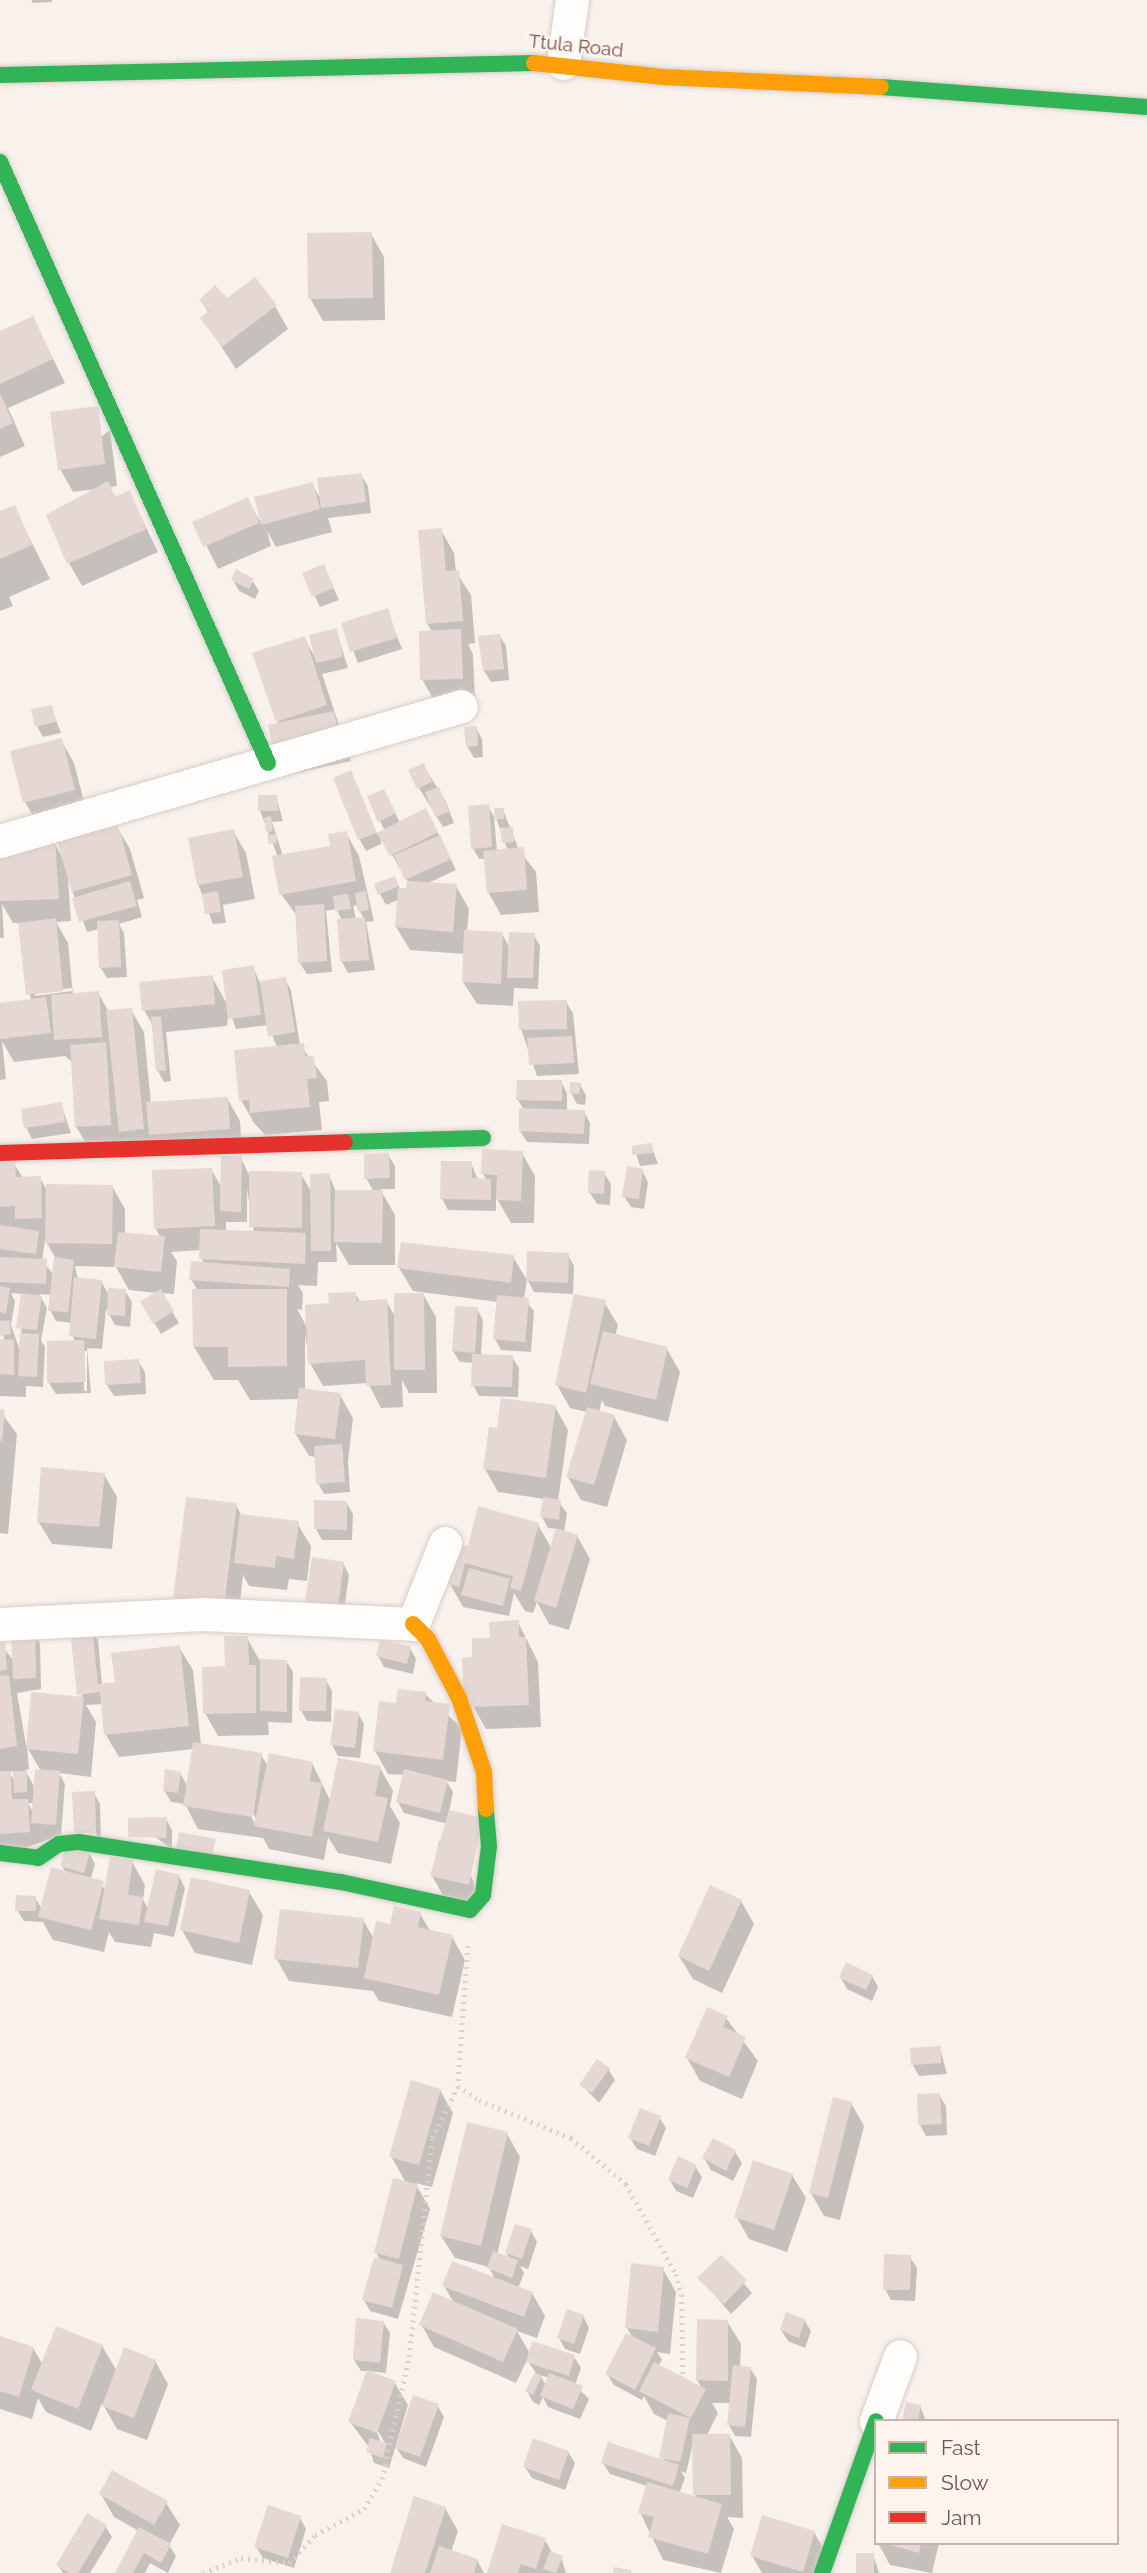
<!DOCTYPE html>
<html>
<head>
<meta charset="utf-8">
<style>
  body { margin:0 }
  #map { position:relative; width:1147px; height:2573px; overflow:hidden; background:#f8f1ec; font-family:Raleway,sans-serif }
  div>[style] { position:absolute }
  [style*='--x'] { left:calc(var(--x)*1px); top:calc(var(--y)*1px); width:calc(var(--w)*1px); rotate:calc(var(--a)*1deg) }
  .shadow>* { inset:0; background:#0003 }
  .building>* { inset:0; background:#e5d7d3 }
  .path>* { height:4.5px; margin-top:-2.25px; transform-origin:0; background:repeating-linear-gradient(90deg,#dad0ce 0 2px,transparent 0 7px) }
  .roads { filter:drop-shadow(0 0 2px #d6ccc8) drop-shadow(0 0 2px #d6ccc8) }
  .street>* { height:33px; margin:-16.5px; padding:0 16.5px; transform-origin:16.5px; border-radius:16.5px; background:#fefdfc }
  .fast>* { height:16px; margin:-8px; padding:0 8px; transform-origin:8px; border-radius:8px; background:#30b455 }
  .slow>* { height:16px; margin:-8px; padding:0 8px; transform-origin:8px; border-radius:8px; background:#ff9f0a }
  .jam>* { height:16px; margin:-8px; padding:0 8px; transform-origin:8px; border-radius:8px; background:#e5322d }
  span { translate:-50% -50%; white-space:nowrap; text-align:center; line-height:1.15; -webkit-text-stroke:5px #fff5ee; paint-order:stroke }
  .street-label { font-size:19px; color:#77524a }
  .legend { position:absolute; left:874px; top:2419px; width:245px; height:126px; box-sizing:border-box; background:#fff5ee; border:2px solid #c9b4ac; margin:0; padding:9px 12px; list-style:none; font-size:21px; color:#77524a }
  .legend li { display:flex; align-items:center; gap:14px; height:35px }
  .legend b { width:35px; border:2px solid #c9b4ac }
</style>
</head>
<body>
<div id="map">
  <div class="shadow">
    <i style="clip-path:polygon(31px 0,52px 0,52px 2px,33px 3px)"></i>
    <i style="clip-path:polygon(371px 234px,384px 257px,385px 320px,323px 321px,310px 298px)"></i>
    <i style="clip-path:polygon(201px 300px,275px 306px,288px 329px,236px 369px,203px 319px,209px 314px)"></i>
    <i style="clip-path:polygon(33px 318px,65px 383px,8px 408px,25px 446px,0 457px,0 333px)"></i>
    <i style="clip-path:polygon(110px 430px,117px 486px,110px 487px,116px 498px,129px 492px,158px 552px,82px 586px,69px 563px,96px 489px,73px 492px,60px 469px)"></i>
    <i style="clip-path:polygon(361px 475px,368px 486px,371px 513px,328px 518px,332px 532px,276px 547px,267px 531px,271px 546px,218px 569px,195px 523px,247px 499px,262px 525px,256px 499px,312px 484px,322px 501px)"></i>
    <i style="clip-path:polygon(14px 507px,50px 579px,9px 597px,13px 606px,0 611px,0 513px)"></i>
    <i style="clip-path:polygon(441px 530px,454px 553px,456px 572px,471px 595px,475px 643px,468px 644px,473px 654px,475px 701px,435px 702px,422px 679px,432px 632px,427px 623px)"></i>
    <i style="clip-path:polygon(323px 566px,339px 600px,320px 607px,304px 574px)"></i>
    <i style="clip-path:polygon(233px 580px,252px 580px,259px 591px,255px 599px,239px 591px)"></i>
    <i style="clip-path:polygon(387px 610px,402px 649px,358px 663px,343px 624px)"></i>
    <i style="clip-path:polygon(336px 630px,348px 668px,322px 674px,351px 761px,288px 775px,275px 753px,279px 725px,255px 654px,304px 638px,315px 657px)"></i>
    <i style="clip-path:polygon(499px 635px,506px 646px,509px 680px,491px 682px,484px 671px)"></i>
    <i style="clip-path:polygon(51px 707px,61px 733px,43px 737px,37px 726px)"></i>
    <i style="clip-path:polygon(476px 728px,482px 739px,483px 757px,474px 758px,467px 746px)"></i>
    <i style="clip-path:polygon(61px 740px,74px 763px,87px 813px,38px 825px,25px 802px)"></i>
    <i style="clip-path:polygon(423px 765px,445px 800px,454px 823px,443px 827px,419px 788px)"></i>
    <i style="clip-path:polygon(350px 773px,377px 834px,385px 831px,380px 821px,390px 802px,400px 823px,432px 821px,456px 870px,426px 884px,456px 886px,469px 909px,467px 932px,502px 934px,510px 948px,534px 935px,540px 946px,538px 989px,514px 988px,513px 1006px,477px 1004px,463px 982px,465px 954px,410px 950px,396px 927px,398px 900px,386px 905px,380px 894px,394px 878px,401px 890px,408px 890px,408px 882px,381px 836px,381px 844px,366px 851px,360px 840px,335px 779px)"></i>
    <i style="clip-path:polygon(evenodd,276px 797px,283px 821px,272px 822px,283px 856px,332px 848px,346px 833px,359px 856px,374px 921px,366px 922px,375px 970px,348px 973px,342px 962px,342px 920px,336px 909px,326px 911px,332px 972px,307px 974px,300px 963px,297px 916px,281px 894px,278px 857px,260px 811px,276px 797px,359px 905px,360px 911px,364px 919px,356px 919px,353px 906px,359px 905px)"></i>
    <i style="clip-path:polygon(488px 806px,494px 817px,497px 851px,508px 851px,496px 818px,503px 810px,519px 850px,536px 872px,539px 912px,501px 915px,488px 892px,485px 859px,479px 859px,473px 848px)"></i>
    <i style="clip-path:polygon(evenodd,117px 827px,130px 849px,144px 898px,137px 900px,142px 917px,119px 924px,124px 933px,127px 977px,107px 978px,100px 967px,99px 929px,87px 932px,68px 879px,71px 921px,56px 922px,68px 943px,73px 995px,98px 993px,109px 1012px,131px 1010px,144px 1032px,151px 1104px,227px 1098px,240px 1121px,242px 1152px,90px 1149px,76px 1127px,72px 1062px,65px 1056px,14px 1062px,2px 1041px,6px 1079px,0 1080px,0 1005px,31px 1001px,20px 923px,13px 923px,2px 904px,4px 938px,0 938px,0 850px,54px 842px,61px 855px,117px 827px,72px 988px,72px 991px,35px 996px,35px 992px,72px 988px)"></i>
    <i style="clip-path:polygon(233px 831px,246px 853px,255px 899px,223px 905px,226px 923px,213px 924px,198px 884px)"></i>
    <i style="clip-path:polygon(253px 967px,260px 983px,285px 979px,291px 990px,300px 1045px,327px 1081px,329px 1101px,319px 1102px,322px 1130px,265px 1135px,254px 1123px,241px 1100px,277px 1047px,268px 1025px,236px 1029px,229px 1009px,227px 1026px,166px 1032px,171px 1081px,164px 1082px,158px 1071px,154px 1027px,144px 1010px,212px 977px,228px 1006px)"></i>
    <i style="clip-path:polygon(566px 1002px,573px 1013px,579px 1074px,537px 1076px,521px 1029px)"></i>
    <i style="clip-path:polygon(561px 1082px,567px 1093px,567px 1111px,584px 1112px,590px 1123px,589px 1144px,527px 1142px,520px 1131px,524px 1110px,518px 1100px)"></i>
    <i style="clip-path:polygon(580px 1084px,586px 1096px,585px 1105px,577px 1104px,571px 1093px)"></i>
    <i style="clip-path:polygon(61px 1104px,71px 1133px,32px 1139px,26px 1127px)"></i>
    <i style="clip-path:polygon(651px 1145px,658px 1164px,640px 1166px,634px 1147px)"></i>
    <i style="clip-path:polygon(522px 1153px,535px 1176px,534px 1223px,511px 1223px,496px 1197px,496px 1211px,448px 1210px,442px 1199px,471px 1163px,478px 1180px,487px 1181px,483px 1174px)"></i>
    <i style="clip-path:polygon(evenodd,388px 1155px,395px 1166px,395px 1189px,380px 1189px,395px 1215px,395px 1265px,349px 1265px,336px 1243px,337px 1262px,318px 1262px,317px 1286px,298px 1285px,303px 1293px,302px 1310px,297px 1309px,308px 1329px,330px 1305px,355px 1293px,361px 1303px,386px 1301px,396px 1318px,423px 1294px,436px 1317px,437px 1393px,409px 1393px,402px 1380px,403px 1407px,381px 1408px,368px 1383px,323px 1386px,310px 1363px,305px 1335px,305px 1391px,340px 1395px,353px 1418px,348px 1461px,350px 1492px,324px 1494px,318px 1483px,316px 1457px,309px 1456px,295px 1433px,299px 1399px,250px 1400px,238px 1380px,214px 1380px,194px 1347px,198px 1291px,191px 1279px,203px 1263px,201px 1250px,171px 1252px,177px 1261px,174px 1294px,161px 1293px,179px 1323px,161px 1334px,142px 1302px,157px 1293px,129px 1290px,116px 1267px,75px 1266px,78px 1279px,101px 1281px,110px 1297px,125px 1291px,132px 1302px,130px 1327px,115px 1325px,106px 1309px,102px 1349px,87px 1348px,91px 1393px,56px 1394px,49px 1383px,74px 1342px,72px 1323px,56px 1321px,50px 1310px,52px 1295px,39px 1294px,47px 1308px,41px 1340px,45px 1347px,43px 1387px,26px 1386px,26px 1397px,0 1396px,0 1341px,5px 1341px,0 1325px,0 1164px,14px 1164px,23px 1178px,40px 1178px,48px 1192px,112px 1186px,125px 1209px,125px 1234px,161px 1238px,156px 1229px,211px 1169px,222px 1188px,241px 1158px,248px 1173px,301px 1174px,312px 1193px,329px 1175px,336px 1192px,374px 1192px,366px 1178px,388px 1155px,247px 1189px,254px 1233px,226px 1231px,226px 1222px,247px 1222px,247px 1189px,388px 1155px,45px 1240px,56px 1259px,54px 1275px,42px 1261px,45px 1240px,388px 1155px,11px 1293px,22px 1294px,21px 1354px,11px 1325px,15px 1301px,11px 1293px,388px 1155px,83px 1351px,87px 1351px,87px 1391px,84px 1391px,83px 1351px)"></i>
    <i style="clip-path:polygon(642px 1170px,648px 1182px,644px 1209px,631px 1207px,624px 1196px)"></i>
    <i style="clip-path:polygon(604px 1173px,611px 1184px,610px 1205px,597px 1204px,590px 1193px)"></i>
    <i style="clip-path:polygon(568px 1255px,574px 1266px,573px 1294px,534px 1292px,528px 1281px)"></i>
    <i style="clip-path:polygon(513px 1257px,527px 1280px,524px 1299px,534px 1311px,531px 1352px,501px 1350px,495px 1339px,498px 1302px,413px 1291px,399px 1268px)"></i>
    <i style="clip-path:polygon(604px 1302px,618px 1325px,615px 1336px,667px 1349px,680px 1372px,668px 1422px,605px 1406px,602px 1400px,599px 1412px,614px 1417px,627px 1440px,607px 1507px,581px 1500px,568px 1477px,587px 1412px,570px 1408px,557px 1385px)"></i>
    <i style="clip-path:polygon(477px 1309px,483px 1320px,481px 1356px,512px 1357px,519px 1368px,518px 1397px,479px 1396px,473px 1385px,474px 1363px,460px 1362px,453px 1351px)"></i>
    <i style="clip-path:polygon(138px 1361px,145px 1372px,146px 1394px,114px 1396px,107px 1385px,106px 1363px)"></i>
    <i style="clip-path:polygon(555px 1407px,568px 1430px,558px 1501px,567px 1513px,564px 1532px,577px 1536px,590px 1559px,569px 1630px,549px 1624px,537px 1602px,533px 1613px,525px 1611px,514px 1593px,509px 1616px,463px 1607px,450px 1584px,469px 1548px,538px 1525px,552px 1549px,557px 1529px,548px 1528px,542px 1517px,544px 1499px,498px 1492px,485px 1469px,499px 1430px)"></i>
    <i style="clip-path:polygon(0 1411px,17px 1434px,8px 1534px,0 1533px)"></i>
    <i style="clip-path:polygon(104px 1474px,117px 1497px,112px 1549px,52px 1544px,38px 1521px)"></i>
    <i style="clip-path:polygon(346px 1502px,353px 1514px,352px 1540px,322px 1540px,316px 1529px)"></i>
    <i style="clip-path:polygon(236px 1505px,242px 1516px,297px 1523px,311px 1546px,307px 1581px,289px 1579px,287px 1590px,249px 1586px,243px 1575px,237px 1628px,188px 1621px)"></i>
    <i style="clip-path:polygon(313px 1559px,343px 1563px,349px 1575px,343px 1617px)"></i>
    <i style="clip-path:polygon(518px 1622px,538px 1662px,541px 1727px,486px 1729px,473px 1706px,474px 1659px,491px 1639px)"></i>
    <i style="clip-path:polygon(evenodd,92px 1629px,98px 1640px,102px 1685px,117px 1683px,179px 1647px,193px 1670px,201px 1745px,261px 1755px,268px 1766px,312px 1763px,331px 1802px,380px 1768px,393px 1791px,390px 1806px,400px 1823px,391px 1864px,338px 1853px,328px 1837px,324px 1860px,269px 1849px,263px 1838px,198px 1829px,185px 1804px,171px 1802px,164px 1790px,180px 1773px,188px 1787px,194px 1749px,119px 1757px,106px 1735px,103px 1704px,86px 1705px,96px 1722px,91px 1777px,59px 1773px,65px 1784px,61px 1835px,0 1857px,0 1644px,14px 1661px,34px 1632px,40px 1643px,41px 1689px,17px 1693px,26px 1745px,81px 1699px,92px 1629px,27px 1747px,41px 1771px,35px 1788px,25px 1770px,29px 1769px,27px 1747px,92px 1629px,15px 1771px,16px 1783px,9px 1772px,15px 1771px,92px 1629px,28px 1803px,34px 1803px,33px 1812px,28px 1803px,92px 1629px,250px 1808px,257px 1820px,257px 1827px,247px 1810px,250px 1808px)"></i>
    <i style="clip-path:polygon(247px 1638px,260px 1661px,286px 1661px,293px 1672px,292px 1723px,268px 1722px,269px 1735px,218px 1736px,205px 1713px)"></i>
    <i style="clip-path:polygon(410px 1648px,416px 1659px,413px 1674px,384px 1667px,378px 1656px)"></i>
    <i style="clip-path:polygon(326px 1680px,332px 1691px,331px 1722px,307px 1721px,301px 1710px)"></i>
    <i style="clip-path:polygon(425px 1694px,462px 1728px,456px 1782px,446px 1781px,453px 1792px,449px 1812px,482px 1907px,445px 1899px,432px 1876px,439px 1841px,445px 1843px,448px 1824px,404px 1813px,398px 1802px,404px 1775px,388px 1774px,375px 1751px,398px 1705px)"></i>
    <i style="clip-path:polygon(358px 1713px,364px 1724px,360px 1758px,338px 1756px,332px 1745px)"></i>
    <i style="clip-path:polygon(94px 1793px,100px 1804px,101px 1843px,74px 1794px)"></i>
    <i style="clip-path:polygon(130px 1819px,166px 1819px,172px 1830px,172px 1849px)"></i>
    <i style="clip-path:polygon(89px 1853px,95px 1864px,91px 1878px,106px 1889px,132px 1862px,145px 1885px,143px 1900px,149px 1910px,179px 1876px,185px 1888px,174px 1937px,154px 1933px,151px 1947px,115px 1942px,109px 1932px,104px 1952px,53px 1940px,43px 1922px,24px 1921px,17px 1910px,35px 1898px,42px 1909px,66px 1873px,62px 1866px)"></i>
    <i style="clip-path:polygon(249px 1892px,263px 1915px,252px 1965px,195px 1953px,182px 1930px)"></i>
    <i style="clip-path:polygon(741px 1901px,754px 1924px,722px 1993px,693px 1979px,679px 1956px)"></i>
    <i style="clip-path:polygon(420px 1914px,431px 1932px,452px 1937px,465px 1960px,452px 2017px,379px 2001px,373px 1991px,289px 1981px,276px 1958px,363px 1920px,374px 1939px,391px 1926px)"></i>
    <i style="clip-path:polygon(872px 1976px,878px 1987px,872px 2001px,847px 1989px,841px 1978px)"></i>
    <i style="clip-path:polygon(726px 2018px,758px 2061px,742px 2099px,700px 2081px,687px 2058px)"></i>
    <i style="clip-path:polygon(940px 2048px,947px 2074px,919px 2076px,912px 2064px)"></i>
    <i style="clip-path:polygon(608px 2069px,615px 2080px,599px 2103px,582px 2085px)"></i>
    <i style="clip-path:polygon(440px 2090px,453px 2113px,432px 2187px,415px 2183px,430px 2209px,398px 2319px,370px 2311px,364px 2300px,380px 2260px,376px 2252px,406px 2183px,391px 2156px)"></i>
    <i style="clip-path:polygon(939px 2095px,946px 2106px,947px 2135px,926px 2136px,920px 2125px)"></i>
    <i style="clip-path:polygon(851px 2103px,864px 2126px,840px 2220px,824px 2216px,811px 2193px)"></i>
    <i style="clip-path:polygon(659px 2117px,666px 2128px,655px 2156px,637px 2149px,630px 2138px)"></i>
    <i style="clip-path:polygon(evenodd,507px 2134px,520px 2157px,497px 2255px,510px 2259px,506px 2253px,531px 2231px,537px 2242px,528px 2269px,520px 2266px,524px 2273px,518px 2288px,532px 2293px,545px 2316px,537px 2338px,517px 2331px,530px 2354px,574px 2357px,581px 2368px,575px 2385px,589px 2399px,580px 2419px,548px 2407px,543px 2397px,539px 2405px,533px 2402px,527px 2391px,536px 2373px,527px 2360px,516px 2383px,434px 2347px,421px 2324px,454px 2303px,444px 2286px,495px 2279px,489px 2267px,455px 2258px,441px 2236px,507px 2134px,540px 2375px,549px 2378px,546px 2385px,540px 2375px)"></i>
    <i style="clip-path:polygon(735px 2152px,742px 2163px,733px 2181px,711px 2170px,704px 2158px)"></i>
    <i style="clip-path:polygon(695px 2166px,702px 2177px,693px 2198px,676px 2191px,670px 2180px)"></i>
    <i style="clip-path:polygon(792px 2175px,806px 2198px,787px 2252px,749px 2239px,736px 2216px)"></i>
    <i style="clip-path:polygon(721px 2257px,752px 2293px,731px 2314px,700px 2278px)"></i>
    <i style="clip-path:polygon(910px 2257px,917px 2268px,915px 2301px,891px 2300px,885px 2289px)"></i>
    <i style="clip-path:polygon(evenodd,663px 2269px,676px 2292px,670px 2354px,657px 2352px,662px 2360px,658px 2366px,703px 2390px,697px 2380px,727px 2321px,741px 2344px,740px 2367px,750px 2368px,757px 2379px,751px 2437px,735px 2436px,729px 2425px,731px 2403px,712px 2403px,718px 2413px,707px 2435px,729px 2435px,742px 2458px,743px 2518px,727px 2517px,734px 2529px,721px 2573px,663px 2560px,640px 2512px,647px 2486px,610px 2474px,603px 2463px,663px 2462px,668px 2421px,654px 2414px,644px 2396px,642px 2400px,614px 2385px,607px 2374px,633px 2338px,627px 2328px,663px 2269px,693px 2443px,695px 2494px,697px 2499px,679px 2494px,685px 2478px,681px 2471px,686px 2473px,693px 2443px)"></i>
    <i style="clip-path:polygon(583px 2316px,589px 2328px,580px 2354px,565px 2349px,559px 2338px)"></i>
    <i style="clip-path:polygon(804px 2320px,811px 2331px,805px 2348px,788px 2341px,781px 2330px)"></i>
    <i style="clip-path:polygon(evenodd,383px 2322px,390px 2333px,386px 2373px,369px 2371px,394px 2382px,408px 2405px,389px 2468px,374px 2463px,369px 2447px,350px 2422px,368px 2371px,361px 2371px,354px 2360px,383px 2322px,374px 2424px,385px 2443px,381px 2443px,374px 2424px)"></i>
    <i style="clip-path:polygon(0 2338px,33px 2348px,43px 2365px,102px 2346px,117px 2371px,155px 2361px,168px 2384px,147px 2440px,117px 2429px,102px 2403px,91px 2431px,46px 2412px,38px 2398px,32px 2419px,0 2409px)"></i>
    <i style="clip-path:polygon(437px 2405px,444px 2417px,426px 2467px,403px 2458px,396px 2447px)"></i>
    <i style="clip-path:polygon(920px 2406px,926px 2421px,904px 2421px)"></i>
    <i style="clip-path:polygon(568px 2452px,575px 2463px,565px 2490px,532px 2478px,525px 2467px)"></i>
    <i style="clip-path:polygon(875px 2480px,876px 2480px,876px 2500px,874px 2497px)"></i>
    <i style="clip-path:polygon(101px 2494px,166px 2503px,180px 2525px,169px 2545px,176px 2556px,168px 2573px,150px 2563px,145px 2573px,117px 2573px,139px 2531px,114px 2517px)"></i>
    <i style="clip-path:polygon(445px 2508px,458px 2531px,451px 2552px,477px 2560px,484px 2573px,392px 2573px)"></i>
    <i style="clip-path:polygon(300px 2518px,306px 2529px,294px 2568px,263px 2558px,256px 2547px)"></i>
    <i style="clip-path:polygon(105px 2526px,112px 2537px,90px 2573px,63px 2573px,58px 2565px)"></i>
    <i style="clip-path:polygon(814px 2532px,827px 2555px,822px 2573px,762px 2573px,752px 2556px)"></i>
    <i style="clip-path:polygon(545px 2540px,553px 2554px,561px 2557px,566px 2573px,488px 2573px)"></i>
    <i style="clip-path:polygon(878px 2543px,939px 2543px,932px 2573px,890px 2565px)"></i>
    <i style="clip-path:polygon(873px 2554px,879px 2573px,858px 2573px)"></i>
  </div>
  <div class="building">
    <i style="clip-path:polygon(372px 232px,373px 298px,308px 299px,307px 233px)"></i>
    <i style="clip-path:polygon(255px 277px,277px 305px,222px 347px,200px 318px,209px 311px,199px 300px,215px 285px,227px 298px)"></i>
    <i style="clip-path:polygon(33px 316px,53px 359px,0 384px,0 331px)"></i>
    <i style="clip-path:polygon(0 393px,13px 423px,0 429px)"></i>
    <i style="clip-path:polygon(98px 406px,105px 464px,58px 470px,50px 412px)"></i>
    <i style="clip-path:polygon(362px 473px,366px 502px,321px 508px,317px 478px)"></i>
    <i style="clip-path:polygon(108px 481px,115px 497px,130px 490px,146px 529px,67px 564px,46px 515px)"></i>
    <i style="clip-path:polygon(313px 482px,320px 509px,261px 525px,254px 497px)"></i>
    <i style="clip-path:polygon(248px 497px,259px 523px,203px 547px,192px 522px)"></i>
    <i style="clip-path:polygon(15px 505px,32px 545px,0 559px,0 511px)"></i>
    <i style="clip-path:polygon(442px 528px,446px 571px,459px 570px,463px 621px,426px 624px,418px 530px)"></i>
    <i style="clip-path:polygon(324px 564px,334px 588px,312px 597px,302px 573px)"></i>
    <i style="clip-path:polygon(236px 569px,254px 579px,249px 589px,231px 580px)"></i>
    <i style="clip-path:polygon(388px 608px,397px 638px,350px 652px,341px 623px)"></i>
    <i style="clip-path:polygon(337px 628px,343px 657px,316px 663px,309px 635px)"></i>
    <i style="clip-path:polygon(461px 629px,463px 679px,420px 680px,419px 631px)"></i>
    <i style="clip-path:polygon(500px 634px,504px 669px,483px 671px,478px 636px)"></i>
    <i style="clip-path:polygon(305px 636px,327px 705px,276px 722px,252px 653px)"></i>
    <i style="clip-path:polygon(52px 705px,56px 722px,35px 727px,31px 709px)"></i>
    <i style="clip-path:polygon(334px 711px,339px 738px,274px 753px,268px 725px)"></i>
    <i style="clip-path:polygon(477px 726px,478px 746px,466px 747px,464px 727px)"></i>
    <i style="clip-path:polygon(62px 738px,75px 790px,23px 803px,10px 751px)"></i>
    <i style="clip-path:polygon(424px 763px,432px 782px,417px 789px,408px 770px)"></i>
    <i style="clip-path:polygon(351px 770px,377px 833px,358px 840px,333px 778px)"></i>
    <i style="clip-path:polygon(439px 787px,449px 812px,435px 817px,425px 792px)"></i>
    <i style="clip-path:polygon(384px 789px,396px 813px,378px 822px,367px 796px)"></i>
    <i style="clip-path:polygon(258px 795px,277px 795px,278px 811px,258px 811px)"></i>
    <i style="clip-path:polygon(489px 804px,492px 847px,471px 849px,468px 806px)"></i>
    <i style="clip-path:polygon(426px 808px,438px 832px,390px 856px,377px 833px)"></i>
    <i style="clip-path:polygon(494px 808px,504px 808px,504px 819px,494px 819px)"></i>
    <i style="clip-path:polygon(271px 816px,273px 831px,266px 832px,264px 818px)"></i>
    <i style="clip-path:polygon(118px 825px,132px 875px,72px 892px,57px 842px)"></i>
    <i style="clip-path:polygon(513px 827px,514px 842px,502px 843px,500px 828px)"></i>
    <i style="clip-path:polygon(234px 829px,243px 877px,197px 885px,188px 838px)"></i>
    <i style="clip-path:polygon(347px 831px,356px 881px,279px 895px,272px 856px,330px 846px,328px 834px)"></i>
    <i style="clip-path:polygon(276px 834px,277px 843px,269px 844px,267px 835px)"></i>
    <i style="clip-path:polygon(440px 835px,451px 859px,405px 880px,394px 855px)"></i>
    <i style="clip-path:polygon(55px 840px,59px 899px,0 901px,0 848px)"></i>
    <i style="clip-path:polygon(524px 847px,527px 890px,487px 893px,483px 851px)"></i>
    <i style="clip-path:polygon(395px 876px,399px 886px,378px 895px,374px 884px)"></i>
    <i style="clip-path:polygon(130px 881px,137px 906px,79px 922px,72px 898px)"></i>
    <i style="clip-path:polygon(407px 881px,457px 884px,453px 932px,395px 927px,398px 888px,406px 888px)"></i>
    <i style="clip-path:polygon(218px 891px,221px 912px,205px 914px,202px 894px)"></i>
    <i style="clip-path:polygon(366px 891px,369px 910px,358px 912px,355px 893px)"></i>
    <i style="clip-path:polygon(348px 894px,351px 909px,335px 911px,333px 896px)"></i>
    <i style="clip-path:polygon(324px 904px,327px 961px,298px 963px,295px 906px)"></i>
    <i style="clip-path:polygon(365px 917px,369px 960px,340px 962px,337px 919px)"></i>
    <i style="clip-path:polygon(56px 918px,63px 991px,26px 995px,18px 923px)"></i>
    <i style="clip-path:polygon(119px 920px,121px 967px,99px 968px,97px 921px)"></i>
    <i style="clip-path:polygon(464px 930px,503px 932px,501px 984px,462px 982px)"></i>
    <i style="clip-path:polygon(509px 932px,535px 933px,533px 978px,507px 978px)"></i>
    <i style="clip-path:polygon(254px 965px,261px 1015px,228px 1019px,222px 970px)"></i>
    <i style="clip-path:polygon(213px 975px,215px 1004px,142px 1011px,139px 982px)"></i>
    <i style="clip-path:polygon(286px 977px,295px 1032px,268px 1037px,260px 981px)"></i>
    <i style="clip-path:polygon(99px 991px,102px 1037px,54px 1040px,51px 995px)"></i>
    <i style="clip-path:polygon(46px 997px,51px 1033px,0 1039px,0 1003px)"></i>
    <i style="clip-path:polygon(567px 1000px,567px 1029px,519px 1030px,518px 1001px)"></i>
    <i style="clip-path:polygon(132px 1008px,144px 1129px,119px 1132px,106px 1010px)"></i>
    <i style="clip-path:polygon(161px 1016px,166px 1071px,156px 1071px,151px 1017px)"></i>
    <i style="clip-path:polygon(572px 1036px,574px 1063px,529px 1065px,527px 1038px)"></i>
    <i style="clip-path:polygon(106px 1042px,111px 1125px,75px 1127px,70px 1045px)"></i>
    <i style="clip-path:polygon(304px 1043px,305px 1056px,314px 1056px,317px 1078px,307px 1079px,310px 1107px,250px 1113px,249px 1100px,239px 1101px,234px 1050px)"></i>
    <i style="clip-path:polygon(517px 1080px,562px 1080px,562px 1101px,516px 1100px)"></i>
    <i style="clip-path:polygon(570px 1082px,581px 1083px,579px 1094px,569px 1093px)"></i>
    <i style="clip-path:polygon(228px 1097px,230px 1129px,149px 1135px,146px 1102px)"></i>
    <i style="clip-path:polygon(62px 1102px,65px 1122px,24px 1128px,21px 1109px)"></i>
    <i style="clip-path:polygon(519px 1108px,585px 1110px,584px 1134px,519px 1131px)"></i>
    <i style="clip-path:polygon(652px 1143px,653px 1153px,632px 1155px,632px 1146px)"></i>
    <i style="clip-path:polygon(482px 1149px,523px 1151px,521px 1201px,496px 1200px,497px 1175px,481px 1174px)"></i>
    <i style="clip-path:polygon(389px 1153px,390px 1178px,364px 1179px,364px 1154px)"></i>
    <i style="clip-path:polygon(221px 1156px,242px 1156px,241px 1212px,220px 1211px)"></i>
    <i style="clip-path:polygon(441px 1161px,472px 1161px,472px 1178px,491px 1179px,491px 1200px,440px 1199px)"></i>
    <i style="clip-path:polygon(0 1162px,15px 1162px,16px 1177px,41px 1176px,42px 1218px,15px 1219px,15px 1206px,0 1207px)"></i>
    <i style="clip-path:polygon(627px 1166px,643px 1169px,639px 1199px,622px 1197px)"></i>
    <i style="clip-path:polygon(212px 1168px,215px 1226px,154px 1229px,152px 1170px)"></i>
    <i style="clip-path:polygon(589px 1170px,605px 1171px,604px 1194px,588px 1193px)"></i>
    <i style="clip-path:polygon(249px 1171px,302px 1172px,302px 1228px,249px 1227px)"></i>
    <i style="clip-path:polygon(330px 1173px,331px 1251px,311px 1251px,310px 1174px)"></i>
    <i style="clip-path:polygon(46px 1184px,113px 1185px,112px 1244px,45px 1243px)"></i>
    <i style="clip-path:polygon(335px 1190px,383px 1190px,382px 1243px,334px 1242px)"></i>
    <i style="clip-path:polygon(0 1225px,39px 1231px,36px 1254px,0 1249px)"></i>
    <i style="clip-path:polygon(200px 1229px,306px 1233px,305px 1264px,199px 1259px)"></i>
    <i style="clip-path:polygon(118px 1232px,165px 1236px,161px 1272px,114px 1267px)"></i>
    <i style="clip-path:polygon(401px 1242px,514px 1255px,511px 1283px,397px 1268px)"></i>
    <i style="clip-path:polygon(527px 1251px,569px 1253px,568px 1283px,526px 1281px)"></i>
    <i style="clip-path:polygon(0 1257px,47px 1259px,46px 1284px,0 1282px)"></i>
    <i style="clip-path:polygon(54px 1257px,74px 1260px,68px 1312px,48px 1311px)"></i>
    <i style="clip-path:polygon(191px 1261px,290px 1269px,289px 1287px,189px 1280px)"></i>
    <i style="clip-path:polygon(74px 1277px,102px 1280px,96px 1339px,69px 1336px)"></i>
    <i style="clip-path:polygon(0 1286px,10px 1288px,6px 1314px,0 1312px)"></i>
    <i style="clip-path:polygon(108px 1288px,126px 1289px,125px 1316px,107px 1315px)"></i>
    <i style="clip-path:polygon(161px 1289px,174px 1311px,153px 1324px,140px 1301px)"></i>
    <i style="clip-path:polygon(192px 1289px,287px 1289px,287px 1366px,228px 1367px,228px 1347px,193px 1347px)"></i>
    <i style="clip-path:polygon(356px 1292px,357px 1301px,387px 1299px,391px 1385px,366px 1386px,365px 1360px,308px 1364px,305px 1305px,329px 1303px,328px 1293px)"></i>
    <i style="clip-path:polygon(21px 1293px,42px 1296px,37px 1330px,16px 1328px)"></i>
    <i style="clip-path:polygon(394px 1293px,424px 1293px,425px 1370px,394px 1370px)"></i>
    <i style="clip-path:polygon(574px 1294px,606px 1300px,586px 1393px,555px 1385px)"></i>
    <i style="clip-path:polygon(497px 1295px,529px 1298px,525px 1342px,493px 1339px)"></i>
    <i style="clip-path:polygon(455px 1306px,478px 1307px,475px 1353px,452px 1351px)"></i>
    <i style="clip-path:polygon(10px 1320px,11px 1334px,0 1336px,0 1321px)"></i>
    <i style="clip-path:polygon(603px 1331px,668px 1347px,656px 1400px,590px 1384px)"></i>
    <i style="clip-path:polygon(20px 1333px,39px 1334px,37px 1377px,18px 1376px)"></i>
    <i style="clip-path:polygon(0 1339px,14px 1340px,14px 1375px,0 1374px)"></i>
    <i style="clip-path:polygon(84px 1340px,86px 1382px,47px 1383px,47px 1341px)"></i>
    <i style="clip-path:polygon(472px 1354px,513px 1355px,512px 1387px,471px 1386px)"></i>
    <i style="clip-path:polygon(139px 1359px,141px 1383px,105px 1385px,104px 1361px)"></i>
    <i style="clip-path:polygon(299px 1388px,341px 1393px,335px 1439px,294px 1434px)"></i>
    <i style="clip-path:polygon(501px 1398px,556px 1405px,546px 1478px,483px 1469px,489px 1427px,497px 1428px)"></i>
    <i style="clip-path:polygon(587px 1407px,615px 1415px,594px 1485px,566px 1477px)"></i>
    <i style="clip-path:polygon(0 1409px,5px 1410px,2px 1441px,0 1441px)"></i>
    <i style="clip-path:polygon(342px 1444px,345px 1482px,316px 1484px,314px 1446px)"></i>
    <i style="clip-path:polygon(41px 1467px,105px 1473px,99px 1527px,37px 1522px)"></i>
    <i style="clip-path:polygon(186px 1497px,237px 1503px,224px 1606px,173px 1599px)"></i>
    <i style="clip-path:polygon(543px 1497px,561px 1500px,559px 1520px,540px 1517px)"></i>
    <i style="clip-path:polygon(314px 1500px,347px 1501px,347px 1530px,314px 1529px)"></i>
    <i style="clip-path:polygon(478px 1506px,539px 1523px,521px 1591px,510px 1588px,513px 1576px,465px 1563px,459px 1587px,448px 1584px,459px 1544px,468px 1546px)"></i>
    <i style="clip-path:polygon(240px 1514px,299px 1521px,294px 1559px,276px 1556px,275px 1568px,234px 1563px)"></i>
    <i style="clip-path:polygon(556px 1528px,578px 1535px,556px 1608px,534px 1601px)"></i>
    <i style="clip-path:polygon(312px 1557px,344px 1562px,338px 1607px,305px 1602px)"></i>
    <i style="clip-path:polygon(469px 1568px,510px 1579px,503px 1606px,461px 1595px)"></i>
    <i style="clip-path:polygon(519px 1620px,519px 1637px,526px 1637px,529px 1705px,471px 1707px,463px 1685px,462px 1658px,472px 1657px,472px 1638px,490px 1638px,489px 1622px)"></i>
    <i style="clip-path:polygon(92px 1627px,98px 1684px,115px 1682px,111px 1653px,180px 1645px,189px 1726px,104px 1735px,100px 1692px,77px 1695px,70px 1630px)"></i>
    <i style="clip-path:polygon(35px 1630px,36px 1678px,13px 1679px,11px 1631px)"></i>
    <i style="clip-path:polygon(224px 1636px,248px 1636px,249px 1665px,256px 1665px,256px 1713px,203px 1714px,202px 1667px,225px 1666px)"></i>
    <i style="clip-path:polygon(380px 1640px,411px 1646px,407px 1664px,376px 1656px)"></i>
    <i style="clip-path:polygon(0 1642px,5px 1642px,7px 1670px,0 1671px)"></i>
    <i style="clip-path:polygon(260px 1659px,287px 1660px,287px 1712px,260px 1711px)"></i>
    <i style="clip-path:polygon(9px 1675px,17px 1746px,0 1749px,0 1676px)"></i>
    <i style="clip-path:polygon(300px 1677px,327px 1678px,326px 1711px,299px 1711px)"></i>
    <i style="clip-path:polygon(398px 1689px,426px 1692px,425px 1701px,450px 1704px,443px 1760px,373px 1751px,379px 1701px,396px 1703px)"></i>
    <i style="clip-path:polygon(31px 1692px,84px 1697px,78px 1754px,26px 1749px)"></i>
    <i style="clip-path:polygon(335px 1709px,359px 1712px,355px 1748px,330px 1745px)"></i>
    <i style="clip-path:polygon(193px 1742px,262px 1753px,253px 1817px,183px 1806px)"></i>
    <i style="clip-path:polygon(269px 1753px,313px 1762px,310px 1781px,322px 1783px,312px 1837px,254px 1826px)"></i>
    <i style="clip-path:polygon(338px 1758px,381px 1766px,375px 1796px,388px 1798px,378px 1842px,323px 1831px)"></i>
    <i style="clip-path:polygon(35px 1769px,60px 1771px,56px 1825px,31px 1823px)"></i>
    <i style="clip-path:polygon(165px 1769px,181px 1772px,178px 1793px,163px 1791px)"></i>
    <i style="clip-path:polygon(404px 1769px,448px 1780px,440px 1813px,396px 1802px)"></i>
    <i style="clip-path:polygon(0 1771px,11px 1771px,12px 1799px,28px 1799px,30px 1832px,0 1834px)"></i>
    <i style="clip-path:polygon(13px 1771px,27px 1771px,27px 1792px,14px 1793px)"></i>
    <i style="clip-path:polygon(95px 1791px,96px 1833px,74px 1833px,72px 1792px)"></i>
    <i style="clip-path:polygon(449px 1810px,483px 1818px,469px 1885px,430px 1876px)"></i>
    <i style="clip-path:polygon(167px 1817px,166px 1838px,128px 1837px,128px 1818px)"></i>
    <i style="clip-path:polygon(179px 1832px,216px 1839px,211px 1861px,175px 1854px)"></i>
    <i style="clip-path:polygon(66px 1846px,90px 1852px,84px 1873px,60px 1866px)"></i>
    <i style="clip-path:polygon(110px 1857px,133px 1860px,128px 1895px,143px 1897px,139px 1925px,99px 1919px)"></i>
    <i style="clip-path:polygon(51px 1867px,104px 1881px,91px 1930px,38px 1917px)"></i>
    <i style="clip-path:polygon(156px 1869px,180px 1875px,168px 1926px,144px 1922px)"></i>
    <i style="clip-path:polygon(191px 1877px,250px 1890px,239px 1943px,180px 1930px)"></i>
    <i style="clip-path:polygon(710px 1885px,742px 1900px,709px 1971px,678px 1956px)"></i>
    <i style="clip-path:polygon(16px 1895px,36px 1896px,36px 1911px,15px 1911px)"></i>
    <i style="clip-path:polygon(394px 1906px,421px 1912px,418px 1927px,453px 1935px,439px 1995px,364px 1978px,376px 1921px,390px 1924px)"></i>
    <i style="clip-path:polygon(280px 1909px,364px 1918px,358px 1968px,274px 1959px)"></i>
    <i style="clip-path:polygon(846px 1962px,873px 1975px,866px 1990px,839px 1978px)"></i>
    <i style="clip-path:polygon(707px 2007px,728px 2016px,723px 2027px,746px 2037px,729px 2077px,685px 2058px)"></i>
    <i style="clip-path:polygon(941px 2046px,941px 2063px,911px 2065px,910px 2048px)"></i>
    <i style="clip-path:polygon(597px 2059px,610px 2068px,592px 2093px,579px 2085px)"></i>
    <i style="clip-path:polygon(411px 2080px,441px 2089px,419px 2165px,389px 2157px)"></i>
    <i style="clip-path:polygon(940px 2093px,942px 2124px,918px 2125px,917px 2094px)"></i>
    <i style="clip-path:polygon(833px 2097px,852px 2102px,828px 2198px,809px 2193px)"></i>
    <i style="clip-path:polygon(640px 2108px,661px 2116px,649px 2146px,628px 2138px)"></i>
    <i style="clip-path:polygon(467px 2122px,508px 2132px,481px 2246px,440px 2236px)"></i>
    <i style="clip-path:polygon(713px 2138px,736px 2150px,726px 2171px,702px 2158px)"></i>
    <i style="clip-path:polygon(678px 2156px,697px 2165px,687px 2188px,668px 2180px)"></i>
    <i style="clip-path:polygon(753px 2160px,793px 2174px,774px 2230px,734px 2217px)"></i>
    <i style="clip-path:polygon(393px 2178px,418px 2184px,399px 2259px,374px 2253px)"></i>
    <i style="clip-path:polygon(515px 2224px,532px 2229px,522px 2259px,505px 2253px)"></i>
    <i style="clip-path:polygon(493px 2251px,518px 2260px,512px 2278px,487px 2268px)"></i>
    <i style="clip-path:polygon(884px 2254px,911px 2255px,910px 2290px,883px 2290px)"></i>
    <i style="clip-path:polygon(721px 2255px,747px 2280px,724px 2304px,697px 2278px)"></i>
    <i style="clip-path:polygon(374px 2257px,403px 2265px,392px 2308px,362px 2300px)"></i>
    <i style="clip-path:polygon(452px 2261px,533px 2292px,524px 2317px,442px 2286px)"></i>
    <i style="clip-path:polygon(631px 2263px,664px 2267px,658px 2332px,625px 2328px)"></i>
    <i style="clip-path:polygon(433px 2292px,518px 2329px,503px 2362px,419px 2325px)"></i>
    <i style="clip-path:polygon(567px 2309px,584px 2315px,574px 2344px,557px 2338px)"></i>
    <i style="clip-path:polygon(786px 2312px,805px 2319px,799px 2338px,780px 2330px)"></i>
    <i style="clip-path:polygon(356px 2318px,384px 2321px,380px 2363px,353px 2360px)"></i>
    <i style="clip-path:polygon(697px 2319px,728px 2320px,728px 2381px,696px 2380px)"></i>
    <i style="clip-path:polygon(56px 2326px,103px 2345px,78px 2409px,31px 2390px)"></i>
    <i style="clip-path:polygon(626px 2333px,656px 2348px,635px 2390px,605px 2374px)"></i>
    <i style="clip-path:polygon(0 2336px,34px 2347px,19px 2397px,0 2391px)"></i>
    <i style="clip-path:polygon(532px 2341px,575px 2355px,569px 2376px,526px 2362px)"></i>
    <i style="clip-path:polygon(124px 2347px,156px 2360px,134px 2418px,102px 2406px)"></i>
    <i style="clip-path:polygon(654px 2362px,706px 2389px,691px 2418px,639px 2391px)"></i>
    <i style="clip-path:polygon(733px 2365px,751px 2367px,745px 2427px,727px 2425px)"></i>
    <i style="clip-path:polygon(367px 2370px,396px 2381px,377px 2433px,348px 2422px)"></i>
    <i style="clip-path:polygon(535px 2372px,542px 2376px,533px 2395px,525px 2391px)"></i>
    <i style="clip-path:polygon(549px 2373px,583px 2386px,573px 2409px,540px 2396px)"></i>
    <i style="clip-path:polygon(413px 2395px,439px 2404px,420px 2457px,395px 2448px)"></i>
    <i style="clip-path:polygon(906px 2402px,921px 2405px,918px 2421px,902px 2421px)"></i>
    <i style="clip-path:polygon(668px 2413px,690px 2418px,680px 2462px,659px 2458px)"></i>
    <i style="clip-path:polygon(692px 2434px,730px 2434px,731px 2495px,693px 2495px)"></i>
    <i style="clip-path:polygon(370px 2438px,387px 2443px,383px 2458px,366px 2452px)"></i>
    <i style="clip-path:polygon(533px 2438px,569px 2451px,559px 2480px,523px 2467px)"></i>
    <i style="clip-path:polygon(608px 2442px,679px 2465px,673px 2486px,601px 2463px)"></i>
    <i style="clip-path:polygon(112px 2470px,168px 2501px,154px 2525px,99px 2494px)"></i>
    <i style="clip-path:polygon(647px 2482px,722px 2504px,708px 2554px,648px 2537px,654px 2517px,638px 2513px)"></i>
    <i style="clip-path:polygon(414px 2496px,446px 2507px,425px 2573px,390px 2573px)"></i>
    <i style="clip-path:polygon(268px 2505px,301px 2516px,288px 2558px,254px 2547px)"></i>
    <i style="clip-path:polygon(87px 2513px,107px 2525px,78px 2573px,69px 2573px,56px 2565px)"></i>
    <i style="clip-path:polygon(762px 2515px,815px 2531px,803px 2572px,750px 2556px)"></i>
    <i style="clip-path:polygon(502px 2524px,546px 2538px,536px 2569px,521px 2564px,518px 2573px,487px 2573px)"></i>
    <i style="clip-path:polygon(139px 2527px,171px 2544px,161px 2563px,144px 2553px,133px 2573px,115px 2573px)"></i>
    <i style="clip-path:polygon(884px 2543px,921px 2543px,919px 2553px)"></i>
    <i style="clip-path:polygon(439px 2546px,478px 2559px,474px 2573px,430px 2573px)"></i>
    <i style="clip-path:polygon(550px 2551px,563px 2556px,556px 2573px,543px 2569px)"></i>
    <i style="clip-path:polygon(856px 2553px,874px 2553px,874px 2573px,856px 2573px)"></i>
    <i style="clip-path:polygon(614px 2567px,631px 2570px,631px 2573px,613px 2573px)"></i>
  </div>
  <div class="path">
    <i style="--x:468;--y:1946;--w:140;--a:94.1"></i>
    <i style="--x:458;--y:2086;--w:25;--a:34"></i>
    <i style="--x:479;--y:2100;--w:100;--a:22.4"></i>
    <i style="--x:571;--y:2138;--w:72;--a:39.9"></i>
    <i style="--x:626;--y:2184;--w:103;--a:60.9"></i>
    <i style="--x:676;--y:2274;--w:22;--a:74"></i>
    <i style="--x:682;--y:2295;--w:80;--a:89.3"></i>
    <i style="--x:203;--y:2573;--w:41;--a:-21.5"></i>
    <i style="--x:241;--y:2558;--w:48;--a:5.9"></i>
    <i style="--x:289;--y:2563;--w:38;--a:-47"></i>
    <i style="--x:315;--y:2535;--w:55;--a:-28"></i>
    <i style="--x:364;--y:2509;--w:35;--a:-59"></i>
    <i style="--x:382;--y:2479;--w:125;--a:-77.5"></i>
    <i style="--x:409;--y:2357;--w:220;--a:-84"></i>
    <i style="--x:432;--y:2138;--w:58;--a:-63.4"></i>
  </div>
  <div class="roads">
    <div class="street">
      <i style="--x:563;--y:63;--w:64;--a:-81.9"></i>
      <i style="--x:0;--y:841;--w:480;--a:-16.3"></i>
      <i style="--x:0;--y:1624;--w:203;--a:-2.8"></i>
      <i style="--x:203;--y:1614;--w:210;--a:2.7"></i>
      <i style="--x:413;--y:1624;--w:87;--a:-68.4"></i>
      <i style="--x:876;--y:2421;--w:69;--a:-69.7"></i>
    </div>
    <div class="fast">
      <i style="--x:0;--y:75;--w:534;--a:-1.29"></i>
      <i style="--x:881;--y:87;--w:267;--a:4.3"></i>
      <i style="--x:0;--y:162;--w:658;--a:65.97"></i>
      <i style="--x:345;--y:1142;--w:138;--a:-1.7"></i>
      <i style="--x:0;--y:1853;--w:38;--a:7"></i>
      <i style="--x:38;--y:1858;--w:25;--a:-34"></i>
      <i style="--x:59;--y:1844;--w:20;--a:-6"></i>
      <i style="--x:79;--y:1842;--w:265;--a:8.7"></i>
      <i style="--x:341;--y:1882;--w:132;--a:12.2"></i>
      <i style="--x:470;--y:1910;--w:20;--a:-49"></i>
      <i style="--x:483;--y:1895;--w:49;--a:-83"></i>
      <i style="--x:489;--y:1846;--w:37;--a:-95"></i>
      <i style="--x:822;--y:2573;--w:161;--a:-70.4"></i>
    </div>
    <div class="slow">
      <i style="--x:534;--y:63;--w:130;--a:6.2"></i>
      <i style="--x:663;--y:77;--w:218;--a:2.6"></i>
      <i style="--x:413;--y:1624;--w:21;--a:45"></i>
      <i style="--x:428;--y:1639;--w:67;--a:62.3"></i>
      <i style="--x:459;--y:1698;--w:78;--a:71.3"></i>
      <i style="--x:484;--y:1772;--w:37;--a:87"></i>
    </div>
    <div class="jam">
      <i style="--x:0;--y:1153;--w:345;--a:-1.8"></i>
    </div>
  </div>
  <div class="street-label">
    <span style="left:576px;top:46px;rotate:6deg">Ttula Road</span>
  </div>
  <ul class="legend">
  <li><b style="height:9px;background:#30b455"></b>Fast</li>
  <li><b style="height:9px;background:#ff9f0a"></b>Slow</li>
  <li><b style="height:9px;background:#e5322d"></b>Jam</li>
  </ul>
</div>
</body>
</html>
